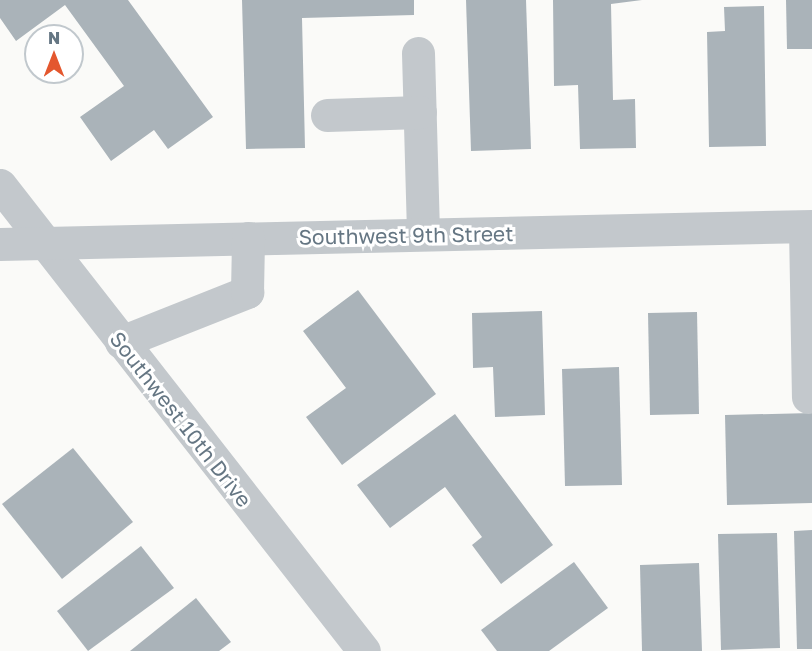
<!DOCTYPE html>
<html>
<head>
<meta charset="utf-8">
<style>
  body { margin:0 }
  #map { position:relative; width:812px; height:651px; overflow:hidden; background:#fafaf8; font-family:"Golos Text",sans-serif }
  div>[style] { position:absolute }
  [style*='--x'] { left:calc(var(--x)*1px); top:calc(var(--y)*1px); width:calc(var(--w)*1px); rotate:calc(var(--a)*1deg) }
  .building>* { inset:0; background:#aab3b9 }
  .minor>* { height:33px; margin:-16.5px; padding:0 16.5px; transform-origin:16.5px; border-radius:16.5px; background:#c3c8cc }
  span { translate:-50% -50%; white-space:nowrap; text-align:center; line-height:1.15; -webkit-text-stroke:6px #fff; paint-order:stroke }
  .street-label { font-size:21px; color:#657683 }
  .north { position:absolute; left:24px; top:24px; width:60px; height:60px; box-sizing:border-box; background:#fff; border:2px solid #c1c8cd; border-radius:50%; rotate:0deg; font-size:16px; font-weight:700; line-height:24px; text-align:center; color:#657683 }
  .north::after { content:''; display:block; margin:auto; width:21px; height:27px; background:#e4572e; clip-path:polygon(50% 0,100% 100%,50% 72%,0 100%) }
</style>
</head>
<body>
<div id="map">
  <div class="building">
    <i style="clip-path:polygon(0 0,128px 0,213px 117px,168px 149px,154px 130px,111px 161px,80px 117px,124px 86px,65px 5px,16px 41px,0 18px)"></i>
    <i style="clip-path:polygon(242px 0,414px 0,414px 15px,302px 18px,305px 148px,246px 149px)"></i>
    <i style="clip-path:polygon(466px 0,526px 0,531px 149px,471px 151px)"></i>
    <i style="clip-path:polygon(553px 0,642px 0,611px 4px,613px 100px,635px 99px,636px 148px,580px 149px,578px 85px,554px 86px)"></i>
    <i style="clip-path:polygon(786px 0,812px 0,812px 49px,787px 49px)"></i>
    <i style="clip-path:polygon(764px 6px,766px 146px,709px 147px,707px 32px,725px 31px,724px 7px)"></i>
    <i style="clip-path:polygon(358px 290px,436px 394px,342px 465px,306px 417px,346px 388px,303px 331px)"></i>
    <i style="clip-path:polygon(542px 311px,545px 415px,495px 417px,493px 367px,473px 368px,472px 313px)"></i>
    <i style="clip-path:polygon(697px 312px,699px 414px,650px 415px,648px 313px)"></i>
    <i style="clip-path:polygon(619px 367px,622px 485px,565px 486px,562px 369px)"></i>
    <i style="clip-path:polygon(812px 413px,812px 503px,727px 505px,725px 415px)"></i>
    <i style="clip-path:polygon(455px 414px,553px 545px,501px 584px,472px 545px,482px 537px,445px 487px,390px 528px,357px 485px)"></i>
    <i style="clip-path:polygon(73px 448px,133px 522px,62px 579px,2px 504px)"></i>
    <i style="clip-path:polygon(812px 530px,812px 649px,797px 649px,794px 531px)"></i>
    <i style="clip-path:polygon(777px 533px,780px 648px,721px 650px,718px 534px)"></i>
    <i style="clip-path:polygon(141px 546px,174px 588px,88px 651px,57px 611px)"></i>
    <i style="clip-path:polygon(574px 562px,608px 608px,549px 651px,497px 651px,481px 630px)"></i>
    <i style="clip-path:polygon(699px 563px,702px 651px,642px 651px,640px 565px)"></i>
    <i style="clip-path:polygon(196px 598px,231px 642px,219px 651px,130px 651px)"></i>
  </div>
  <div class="minor">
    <i style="--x:418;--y:53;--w:181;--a:88.4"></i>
    <i style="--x:327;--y:115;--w:93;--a:-1.8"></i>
    <i style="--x:0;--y:185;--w:591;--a:52.01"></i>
    <i style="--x:805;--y:227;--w:170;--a:89"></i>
    <i style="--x:0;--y:244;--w:812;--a:-1.27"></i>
    <i style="--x:121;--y:342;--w:136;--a:-21.6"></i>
    <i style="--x:247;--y:292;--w:54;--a:-88.9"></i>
  </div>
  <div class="street-label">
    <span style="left:406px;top:235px;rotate:-1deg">Southwest 9th Street</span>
    <span style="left:181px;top:419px;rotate:52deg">Southwest 10th Drive</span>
  </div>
  <div class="north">N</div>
</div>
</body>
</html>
